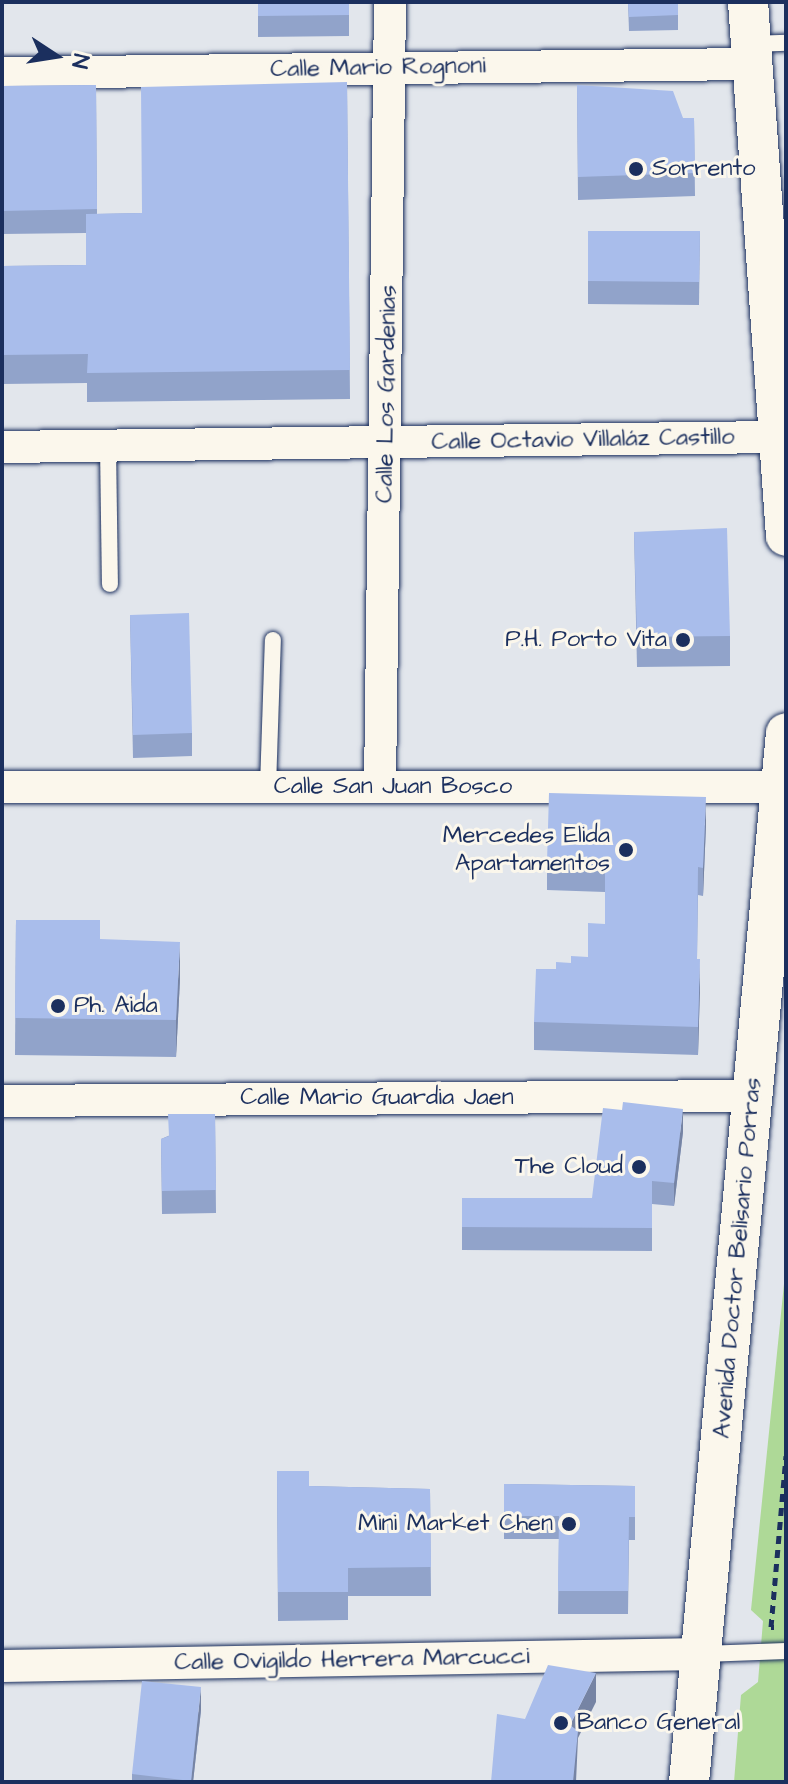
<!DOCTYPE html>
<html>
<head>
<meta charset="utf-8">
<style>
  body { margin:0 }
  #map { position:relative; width:788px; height:1784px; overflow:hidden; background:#e2e6ec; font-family:"Architects Daughter",sans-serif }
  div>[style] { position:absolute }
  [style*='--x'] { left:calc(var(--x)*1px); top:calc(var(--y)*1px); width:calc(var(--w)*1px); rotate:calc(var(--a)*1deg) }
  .green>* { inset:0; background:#aed997 }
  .path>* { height:5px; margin-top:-2.5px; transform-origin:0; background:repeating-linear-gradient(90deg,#1b2f5e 0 8px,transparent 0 14px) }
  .roads { filter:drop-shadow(0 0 2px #1b2f5e) drop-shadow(0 0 2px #1b2f5e) }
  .service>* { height:16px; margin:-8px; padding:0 8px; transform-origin:8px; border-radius:8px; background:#fbf7ec }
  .minor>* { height:32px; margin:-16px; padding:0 16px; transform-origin:16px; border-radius:16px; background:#fbf7ec }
  .tertiary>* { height:40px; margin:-20px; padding:0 20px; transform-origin:20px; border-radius:20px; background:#fbf7ec }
  .wall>* { inset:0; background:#91a3ca }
  .shaded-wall>* { inset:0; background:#7684a4 }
  .building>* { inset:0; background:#a9bdeb }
  .dots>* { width:22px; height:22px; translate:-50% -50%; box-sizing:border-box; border:4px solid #fbf7ec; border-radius:50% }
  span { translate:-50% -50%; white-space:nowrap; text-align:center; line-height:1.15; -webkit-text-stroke:6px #fbf7ec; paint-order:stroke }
  .street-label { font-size:24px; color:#1b2f5e }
  .poi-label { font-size:24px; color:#1b2f5e }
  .left { translate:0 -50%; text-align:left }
  .right { translate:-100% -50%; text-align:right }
  .frame { position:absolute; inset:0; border:4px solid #1b2f5e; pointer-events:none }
  .north { position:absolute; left:16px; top:16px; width:80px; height:80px; -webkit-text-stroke:6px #fbf7ec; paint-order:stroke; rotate:102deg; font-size:22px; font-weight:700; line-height:32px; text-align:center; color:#1b2f5e }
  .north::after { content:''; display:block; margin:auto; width:28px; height:36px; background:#1b2f5e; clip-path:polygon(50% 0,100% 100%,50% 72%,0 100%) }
</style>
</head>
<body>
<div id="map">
  <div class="green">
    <i style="clip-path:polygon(786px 1264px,786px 1782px,734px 1782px,741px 1695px,758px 1682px,763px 1621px,751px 1610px)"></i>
  </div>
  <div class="path">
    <i style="--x:774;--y:1627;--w:3;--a:180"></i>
    <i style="--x:771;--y:1627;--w:172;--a:-85"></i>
  </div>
  <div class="roads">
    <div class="service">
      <i style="--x:752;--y:44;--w:34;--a:-2"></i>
      <i style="--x:108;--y:446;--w:138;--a:89.2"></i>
      <i style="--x:268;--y:787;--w:147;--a:-88.1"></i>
      <i style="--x:703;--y:1654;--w:83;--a:-2.1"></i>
    </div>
    <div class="minor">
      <i style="--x:2;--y:73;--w:751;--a:-0.69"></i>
      <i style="--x:2;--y:447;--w:778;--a:-0.74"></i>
      <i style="--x:2;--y:787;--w:781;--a:0"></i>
      <i style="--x:380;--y:787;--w:785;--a:-89.27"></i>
      <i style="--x:2;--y:1101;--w:750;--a:-0.38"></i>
      <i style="--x:2;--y:1666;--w:701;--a:-0.98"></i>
    </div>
    <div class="tertiary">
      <i style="--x:748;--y:2;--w:535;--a:85.93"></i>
      <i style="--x:689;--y:1782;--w:1053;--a:-84.72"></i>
    </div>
  </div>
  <div class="wall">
    <i style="clip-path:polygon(258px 2px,349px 2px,349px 36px,258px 37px)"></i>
    <i style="clip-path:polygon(628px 2px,678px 2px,678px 30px,629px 31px)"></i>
    <i style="clip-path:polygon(347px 82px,350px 399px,87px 402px,87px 383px,2px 384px,2px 266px,86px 265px,86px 233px,2px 234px,2px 86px,96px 85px,97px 214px,142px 213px)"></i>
    <i style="clip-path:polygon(577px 85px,683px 118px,694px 118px,695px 196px,578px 200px)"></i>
    <i style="clip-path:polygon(700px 231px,699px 305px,588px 304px,588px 281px)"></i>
    <i style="clip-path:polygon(634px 532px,730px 636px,730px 666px,637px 667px)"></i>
    <i style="clip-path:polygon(130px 615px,192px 733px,192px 756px,133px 758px)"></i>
    <i style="clip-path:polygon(706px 825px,703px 896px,698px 895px,697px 959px,700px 987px,698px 1055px,534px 1050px,534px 1022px,556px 969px,588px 957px,605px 924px,605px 892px,547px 890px,547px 862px)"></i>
    <i style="clip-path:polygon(16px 920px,100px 939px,180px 979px,176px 1057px,15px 1055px)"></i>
    <i style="clip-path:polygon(215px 1114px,216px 1213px,162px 1214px,161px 1139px,168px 1136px)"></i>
    <i style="clip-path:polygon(683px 1132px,674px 1206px,652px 1204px,652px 1251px,462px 1250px,462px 1227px,592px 1198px)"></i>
    <i style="clip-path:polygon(277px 1471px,309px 1486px,430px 1489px,431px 1596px,348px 1596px,348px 1620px,278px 1621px)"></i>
    <i style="clip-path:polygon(504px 1484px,635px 1486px,635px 1540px,629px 1540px,628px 1614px,558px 1614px,559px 1539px,504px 1539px)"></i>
    <i style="clip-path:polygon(201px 1710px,193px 1782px,132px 1782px,132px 1774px)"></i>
  </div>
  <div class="shaded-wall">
    <i style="clip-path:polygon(706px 797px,706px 825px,703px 896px,703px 868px)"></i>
    <i style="clip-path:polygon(180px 942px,180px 979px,176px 1057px,176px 1020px)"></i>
    <i style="clip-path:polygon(700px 959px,700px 987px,698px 1055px,698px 1027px)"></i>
    <i style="clip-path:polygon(683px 1109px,683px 1132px,674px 1206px,674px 1183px)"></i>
    <i style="clip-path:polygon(596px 1673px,596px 1702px,578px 1738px,576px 1782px,573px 1782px,570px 1725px)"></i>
    <i style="clip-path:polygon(201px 1687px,201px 1710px,193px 1782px,191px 1782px)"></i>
  </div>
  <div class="building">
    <i style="clip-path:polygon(258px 2px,349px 2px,349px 15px,258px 16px)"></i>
    <i style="clip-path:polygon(628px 2px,678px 2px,678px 15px,629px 17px)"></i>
    <i style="clip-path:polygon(347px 82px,350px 370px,87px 373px,88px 354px,2px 355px,2px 266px,86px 265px,86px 214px,142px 213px,141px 87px)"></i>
    <i style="clip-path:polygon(96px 85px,97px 209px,2px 211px,2px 86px)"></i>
    <i style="clip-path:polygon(577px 85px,673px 91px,683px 118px,694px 118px,695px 173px,578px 177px)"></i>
    <i style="clip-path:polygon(588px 231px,700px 231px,699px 282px,588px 281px)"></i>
    <i style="clip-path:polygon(727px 528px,730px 636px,637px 637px,634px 532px)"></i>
    <i style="clip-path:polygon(189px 613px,192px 733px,133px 735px,130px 615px)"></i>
    <i style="clip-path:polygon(549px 793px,706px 797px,703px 868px,698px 867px,697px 959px,700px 959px,698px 1027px,534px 1022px,536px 969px,556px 969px,556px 962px,571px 963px,571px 956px,588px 957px,588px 923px,605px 924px,605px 864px,547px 862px)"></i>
    <i style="clip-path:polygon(16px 920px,100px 920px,100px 939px,180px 942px,176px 1020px,15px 1018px)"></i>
    <i style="clip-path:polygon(623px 1102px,683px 1109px,674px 1183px,652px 1181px,652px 1228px,462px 1227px,462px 1198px,592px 1198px,603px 1108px,622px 1110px)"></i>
    <i style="clip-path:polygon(168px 1114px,215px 1114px,216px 1190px,162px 1191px,161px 1139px,169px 1136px)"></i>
    <i style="clip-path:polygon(277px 1471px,309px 1471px,309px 1486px,430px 1489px,431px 1567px,348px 1568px,348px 1592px,278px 1592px)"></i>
    <i style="clip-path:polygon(504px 1484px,635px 1486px,635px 1517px,629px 1517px,628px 1591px,558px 1591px,559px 1516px,504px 1516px)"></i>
    <i style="clip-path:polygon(548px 1665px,596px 1673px,570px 1725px,578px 1731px,573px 1782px,491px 1782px,497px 1714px,525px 1719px)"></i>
    <i style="clip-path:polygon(142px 1681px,201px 1687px,191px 1781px,132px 1774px)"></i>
  </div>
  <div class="dots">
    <i style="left:636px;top:169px;background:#1b2f5e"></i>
    <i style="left:683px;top:640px;background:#1b2f5e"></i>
    <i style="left:626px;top:850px;background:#1b2f5e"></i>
    <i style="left:58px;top:1006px;background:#1b2f5e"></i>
    <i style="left:639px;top:1167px;background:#1b2f5e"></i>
    <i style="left:569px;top:1524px;background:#1b2f5e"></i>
    <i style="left:561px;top:1723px;background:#1b2f5e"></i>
  </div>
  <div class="street-label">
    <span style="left:378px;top:68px;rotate:-1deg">Calle Mario Rognoni</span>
    <span style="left:387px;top:394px;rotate:-89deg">Calle Los Gardenias</span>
    <span style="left:583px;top:440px;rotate:-1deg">Calle Octavio Villaláz Castillo</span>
    <span style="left:393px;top:787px">Calle San Juan Bosco</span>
    <span style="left:377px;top:1098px">Calle Mario Guardia Jaen</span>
    <span style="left:738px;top:1258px;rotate:-85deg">Avenida Doctor Belisario Porras</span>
    <span style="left:352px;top:1660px;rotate:-1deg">Calle Ovigildo Herrera Marcucci</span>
  </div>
  <div class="poi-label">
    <span class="left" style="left:652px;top:169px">Sorrento</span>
    <span class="right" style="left:667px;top:640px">P.H. Porto Vita</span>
    <span class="right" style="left:610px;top:850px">Mercedes Elida<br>Apartamentos</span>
    <span class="left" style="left:74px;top:1006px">Ph. Aida</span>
    <span class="right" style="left:623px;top:1167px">The Cloud</span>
    <span class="right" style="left:553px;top:1524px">Mini Market Chen</span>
    <span class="left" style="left:577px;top:1723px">Banco General</span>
  </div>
  <div class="frame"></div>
  <div class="north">N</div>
</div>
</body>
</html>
